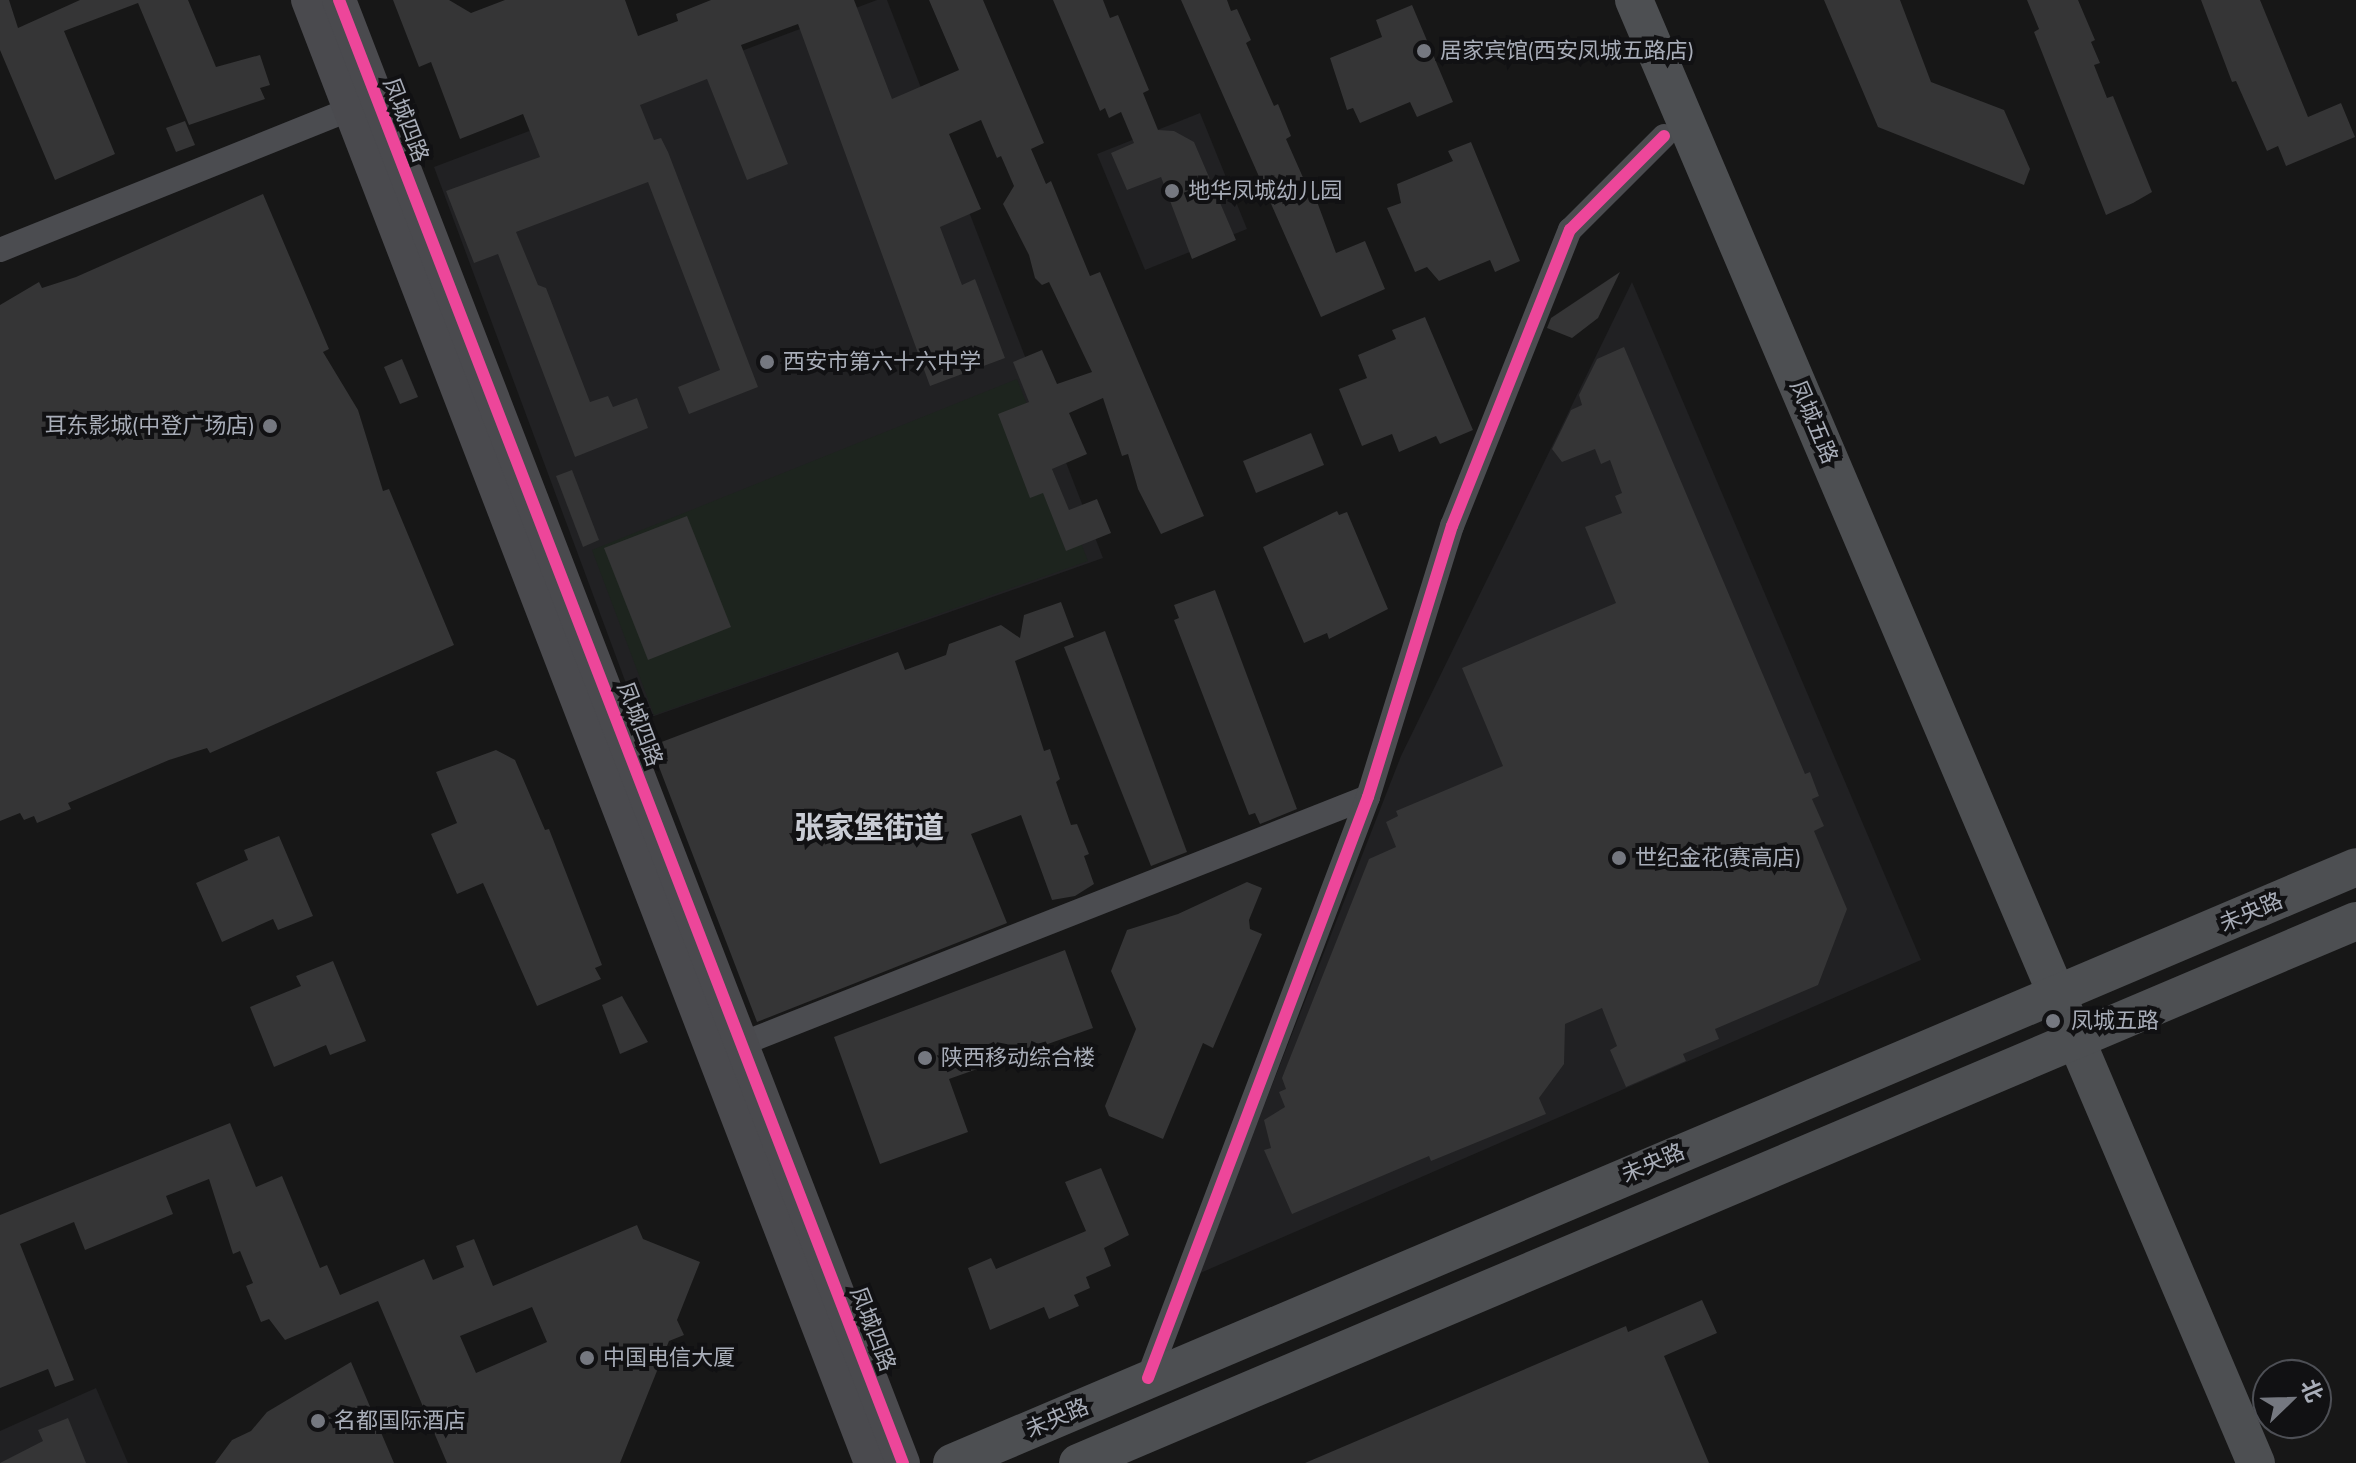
<!DOCTYPE html>
<html>
<head>
<meta charset="utf-8">
<style>
  body { margin:0 }
  #map { position:relative; width:2356px; height:1463px; overflow:hidden; background:#171717; font-family:"Titillium Web","Noto Sans SC",sans-serif }
  div>[style] { position:absolute }
  [style*='--x'] { left:calc(var(--x)*1px); top:calc(var(--y)*1px); width:calc(var(--w)*1px); rotate:calc(var(--a)*1deg) }
  .built>* { inset:0; background:#212123 }
  .green>* { inset:0; background:#1d241e }
  .building>* { inset:0; background:#353536 }
  .street>* { height:24px; margin:-12px; padding:0 12px; transform-origin:12px; border-radius:12px; background:#4b4c50 }
  .secondary>* { height:34px; margin:-17px; padding:0 17px; transform-origin:17px; border-radius:17px; background:#4a4a4e }
  .primary>* { height:38px; margin:-19px; padding:0 19px; transform-origin:19px; border-radius:19px; background:#4d4f52 }
  .cycleway>* { height:12px; margin:-6px; padding:0 6px; transform-origin:6px; border-radius:6px; background:#ed469a }
  .dots>* { width:22px; height:22px; translate:-50% -50%; box-sizing:border-box; border:4px solid #111113; border-radius:50% }
  span { translate:-50% -50%; white-space:nowrap; text-align:center; line-height:1.15; -webkit-text-stroke:8px #111113; paint-order:stroke }
  .poi-label { font-size:22px; color:#a8adb8 }
  .left { translate:0 -50%; text-align:left }
  .right { translate:-100% -50%; text-align:right }
  .street-label { font-size:22px; color:#a8adb8 }
  .district-label { font-size:30px; color:#c9ccd4; font-weight:700 }
  .north { position:absolute; left:2252px; top:1359px; width:80px; height:80px; box-sizing:border-box; background:#111113; border:2px solid #4d4f55; border-radius:50%; rotate:67deg; font-size:22px; font-weight:700; line-height:32px; text-align:center; color:#a8adb8 }
  .north::after { content:''; display:block; margin:auto; width:28px; height:36px; background:#757880; clip-path:polygon(50% 0,100% 100%,50% 72%,0 100%) }
</style>
</head>
<body>
<div id="map">
  <div class="built">
    <i style="clip-path:polygon(877px 0,887px 0,1103px 558px,640px 721px,434px 167px)"></i>
    <i style="clip-path:polygon(1200px 113px,1247px 229px,1145px 270px,1097px 154px)"></i>
    <i style="clip-path:polygon(1632px 282px,1921px 960px,1198px 1274px,1401px 756px)"></i>
    <i style="clip-path:polygon(96px 1388px,128px 1463px,0 1463px,0 1431px)"></i>
  </div>
  <div class="green">
    <i style="clip-path:polygon(1017px 379px,1088px 561px,654px 715px,592px 550px)"></i>
  </div>
  <div class="building">
    <i style="clip-path:polygon(0 0,9px 0,18px 28px,80px 0,188px 0,216px 67px,260px 55px,270px 85px,260px 88px,265px 99px,189px 125px,138px 3px,64px 31px,115px 154px,55px 180px,0 50px)"></i>
    <i style="clip-path:polygon(393px 0,449px 0,471px 13px,505px 0,625px 0,638px 36px,678px 21px,676px 14px,711px 0,854px 0,892px 99px,959px 70px,929px 0,983px 0,1044px 143px,1031px 149px,1046px 184px,1051px 181px,1090px 276px,1100px 272px,1204px 516px,1161px 534px,1138px 489px,1128px 454px,1122px 456px,1103px 398px,1069px 413px,1087px 454px,1052px 469px,1069px 510px,1097px 499px,1111px 533px,1066px 551px,1043px 493px,1030px 498px,998px 414px,1029px 402px,1013px 362px,1042px 350px,1057px 384px,1092px 372px,1049px 282px,1042px 285px,1035px 278px,1029px 255px,1003px 204px,1014px 186px,1001px 156px,997px 158px,981px 120px,949px 134px,981px 209px,940px 227px,962px 285px,975px 279px,1005px 358px,930px 386px,798px 24px,741px 45px,788px 164px,747px 180px,707px 79px,640px 105px,654px 140px,661px 138px,668px 152px,758px 387px,689px 414px,678px 387px,720px 370px,648px 182px,516px 232px,538px 285px,546px 288px,590px 402px,608px 396px,613px 407px,637px 398px,648px 428px,575px 457px,498px 254px,474px 263px,446px 191px,540px 157px,523px 114px,460px 139px,431px 62px,419px 67px)"></i>
    <i style="clip-path:polygon(1053px 0,1103px 0,1110px 18px,1118px 15px,1149px 90px,1143px 93px,1158px 130px,1174px 131px,1194px 142px,1236px 240px,1192px 259px,1161px 177px,1127px 190px,1111px 153px,1134px 143px,1121px 112px,1109px 118px,1105px 108px,1100px 111px)"></i>
    <i style="clip-path:polygon(1181px 0,1227px 0,1231px 11px,1237px 9px,1251px 40px,1246px 43px,1274px 106px,1278px 104px,1291px 136px,1286px 139px,1305px 182px,1309px 180px,1336px 253px,1365px 241px,1385px 289px,1321px 317px)"></i>
    <i style="clip-path:polygon(1824px 0,1900px 0,1931px 82px,2004px 110px,2030px 169px,2024px 185px,1878px 127px)"></i>
    <i style="clip-path:polygon(2027px 0,2078px 0,2095px 40px,2091px 42px,2100px 63px,2094px 65px,2107px 98px,2113px 96px,2152px 192px,2133px 203px,2106px 215px,2034px 32px,2039px 29px)"></i>
    <i style="clip-path:polygon(2201px 0,2260px 0,2308px 117px,2341px 103px,2355px 137px,2286px 166px,2278px 146px,2267px 151px,2236px 81px,2232px 82px)"></i>
    <i style="clip-path:polygon(1412px 5px,1453px 102px,1417px 117px,1410px 102px,1360px 123px,1353px 108px,1347px 110px,1330px 58px,1382px 37px,1376px 20px)"></i>
    <i style="clip-path:polygon(185px 121px,195px 145px,176px 152px,166px 128px)"></i>
    <i style="clip-path:polygon(1471px 142px,1520px 261px,1495px 272px,1490px 260px,1439px 281px,1427px 267px,1415px 272px,1387px 208px,1401px 203px,1397px 184px,1453px 161px,1448px 151px)"></i>
    <i style="clip-path:polygon(263px 194px,329px 349px,323px 352px,358px 410px,383px 491px,389px 489px,454px 645px,210px 753px,207px 748px,169px 760px,68px 803px,71px 809px,37px 823px,34px 816px,24px 820px,20px 813px,0 821px,0 305px,39px 282px,42px 288px,76px 277px)"></i>
    <i style="clip-path:polygon(1620px 272px,1598px 318px,1572px 338px,1547px 328px,1551px 318px)"></i>
    <i style="clip-path:polygon(1425px 317px,1473px 430px,1440px 444px,1436px 436px,1399px 452px,1392px 434px,1362px 446px,1339px 389px,1367px 378px,1358px 355px,1396px 339px,1392px 330px)"></i>
    <i style="clip-path:polygon(1624px 347px,1805px 774px,1810px 772px,1819px 796px,1812px 799px,1824px 826px,1814px 831px,1847px 909px,1818px 985px,1715px 1029px,1719px 1039px,1683px 1054px,1686px 1061px,1626px 1087px,1610px 1050px,1617px 1046px,1602px 1008px,1565px 1024px,1564px 1064px,1539px 1098px,1546px 1114px,1431px 1161px,1429px 1156px,1292px 1214px,1264px 1150px,1271px 1148px,1264px 1120px,1285px 1107px,1279px 1092px,1286px 1089px,1282px 1078px,1369px 859px,1396px 847px,1386px 822px,1398px 816px,1396px 811px,1503px 766px,1462px 668px,1616px 603px,1585px 527px,1622px 513px,1615px 496px,1622px 493px,1610px 460px,1601px 464px,1595px 449px,1562px 462px,1552px 449px,1571px 410px,1582px 405px,1579px 395px,1597px 359px)"></i>
    <i style="clip-path:polygon(402px 359px,418px 397px,400px 404px,384px 367px)"></i>
    <i style="clip-path:polygon(1311px 433px,1324px 465px,1256px 493px,1243px 461px)"></i>
    <i style="clip-path:polygon(572px 470px,599px 540px,583px 547px,556px 476px)"></i>
    <i style="clip-path:polygon(1337px 511px,1339px 515px,1347px 512px,1388px 609px,1329px 639px,1327px 633px,1304px 643px,1263px 547px)"></i>
    <i style="clip-path:polygon(687px 516px,731px 627px,648px 660px,604px 548px)"></i>
    <i style="clip-path:polygon(1215px 590px,1297px 809px,1260px 824px,1255px 813px,1249px 815px,1174px 620px,1179px 618px,1174px 605px)"></i>
    <i style="clip-path:polygon(1061px 602px,1074px 637px,1015px 661px,1044px 751px,1050px 749px,1060px 779px,1056px 782px,1071px 825px,1077px 824px,1089px 854px,1084px 856px,1094px 884px,1075px 896px,1052px 900px,1021px 815px,971px 834px,1007px 923px,757px 1022px,651px 746px,898px 652px,905px 670px,946px 655px,949px 644px,1001px 625px,1020px 638px,1024px 615px)"></i>
    <i style="clip-path:polygon(1105px 631px,1187px 852px,1151px 866px,1064px 647px)"></i>
    <i style="clip-path:polygon(496px 750px,515px 760px,545px 830px,549px 829px,602px 965px,595px 968px,601px 979px,537px 1006px,483px 883px,457px 894px,431px 834px,457px 823px,436px 772px)"></i>
    <i style="clip-path:polygon(279px 836px,313px 916px,278px 930px,273px 919px,222px 942px,196px 883px,248px 860px,244px 850px)"></i>
    <i style="clip-path:polygon(1247px 882px,1262px 888px,1249px 920px,1250px 929px,1262px 934px,1213px 1048px,1203px 1043px,1163px 1139px,1109px 1116px,1105px 1106px,1136px 1029px,1111px 971px,1127px 930px,1178px 914px)"></i>
    <i style="clip-path:polygon(1065px 950px,1093px 1028px,949px 1079px,968px 1132px,880px 1164px,834px 1037px)"></i>
    <i style="clip-path:polygon(333px 961px,366px 1041px,330px 1055px,326px 1045px,274px 1067px,250px 1007px,301px 986px,296px 976px)"></i>
    <i style="clip-path:polygon(622px 996px,648px 1042px,620px 1054px,602px 1005px)"></i>
    <i style="clip-path:polygon(evenodd,230px 1123px,256px 1187px,282px 1176px,320px 1268px,327px 1265px,340px 1295px,424px 1259px,433px 1280px,464px 1267px,456px 1246px,474px 1239px,493px 1286px,637px 1225px,643px 1239px,700px 1262px,677px 1320px,684px 1335px,669px 1341px,620px 1463px,447px 1463px,378px 1301px,285px 1340px,269px 1319px,261px 1322px,246px 1286px,253px 1283px,240px 1251px,233px 1254px,209px 1179px,166px 1196px,173px 1214px,85px 1250px,74px 1222px,20px 1244px,74px 1380px,55px 1387px,48px 1369px,0 1388px,0 1215px,230px 1123px,532px 1307px,547px 1342px,476px 1373px,460px 1336px,532px 1307px)"></i>
    <i style="clip-path:polygon(1101px 1168px,1129px 1235px,1104px 1248px,1111px 1266px,1086px 1277px,1090px 1288px,1074px 1295px,1079px 1306px,1049px 1319px,1044px 1307px,990px 1330px,968px 1268px,991px 1258px,996px 1269px,1086px 1231px,1065px 1182px)"></i>
    <i style="clip-path:polygon(1702px 1300px,1717px 1333px,1664px 1356px,1709px 1463px,1305px 1463px,1626px 1326px,1628px 1332px)"></i>
    <i style="clip-path:polygon(351px 1362px,394px 1463px,215px 1463px,232px 1440px,251px 1431px,267px 1412px)"></i>
    <i style="clip-path:polygon(68px 1418px,86px 1463px,0 1463px,43px 1441px,38px 1430px)"></i>
  </div>
  <div class="street">
    <i style="--x:0;--y:250;--w:391;--a:-21.9"></i>
    <i style="--x:726;--y:1050;--w:690;--a:-21.51"></i>
    <i style="--x:1148;--y:1378;--w:621;--a:-69.26"></i>
    <i style="--x:1368;--y:797;--w:284;--a:-72.8"></i>
    <i style="--x:1452;--y:526;--w:319;--a:-68.3"></i>
    <i style="--x:1570;--y:230;--w:133;--a:-45"></i>
  </div>
  <div class="secondary">
    <i style="--x:308;--y:0;--w:1568;--a:68.95"></i>
    <i style="--x:339;--y:0;--w:1568;--a:68.92"></i>
  </div>
  <div class="primary">
    <i style="--x:1634;--y:0;--w:1590;--a:66.97"></i>
    <i style="--x:952;--y:1463;--w:1525;--a:-23"></i>
    <i style="--x:1078;--y:1463;--w:1388;--a:-22.98"></i>
  </div>
  <div class="cycleway">
    <i style="--x:339;--y:0;--w:1568;--a:68.92"></i>
    <i style="--x:1148;--y:1378;--w:621;--a:-69.26"></i>
    <i style="--x:1368;--y:797;--w:284;--a:-72.8"></i>
    <i style="--x:1452;--y:526;--w:319;--a:-68.3"></i>
    <i style="--x:1570;--y:230;--w:133;--a:-45"></i>
  </div>
  <div class="dots">
    <i style="left:1424px;top:51px;background:#757880"></i>
    <i style="left:1172px;top:191px;background:#757880"></i>
    <i style="left:767px;top:362px;background:#757880"></i>
    <i style="left:270px;top:426px;background:#757880"></i>
    <i style="left:1619px;top:858px;background:#757880"></i>
    <i style="left:2053px;top:1021px;background:#757880"></i>
    <i style="left:925px;top:1058px;background:#757880"></i>
    <i style="left:587px;top:1358px;background:#757880"></i>
    <i style="left:318px;top:1421px;background:#757880"></i>
  </div>
  <div class="poi-label">
    <span class="left" style="left:1440px;top:51px">居家宾馆(西安凤城五路店)</span>
    <span class="left" style="left:1188px;top:191px">地华凤城幼儿园</span>
    <span class="left" style="left:783px;top:362px">西安市第六十六中学</span>
    <span class="right" style="left:254px;top:426px">耳东影城(中登广场店)</span>
    <span class="left" style="left:1635px;top:858px">世纪金花(赛高店)</span>
    <span class="left" style="left:2071px;top:1021px">凤城五路</span>
    <span class="left" style="left:941px;top:1058px">陕西移动综合楼</span>
    <span class="left" style="left:603px;top:1358px">中国电信大厦</span>
    <span class="left" style="left:334px;top:1421px">名都国际酒店</span>
  </div>
  <div class="street-label">
    <span style="left:406px;top:120px;rotate:69deg">凤城四路</span>
    <span style="left:1814px;top:422px;rotate:67deg">凤城五路</span>
    <span style="left:640px;top:724px;rotate:69deg">凤城四路</span>
    <span style="left:2251px;top:912px;rotate:-23deg">未央路</span>
    <span style="left:1653px;top:1163px;rotate:-23deg">未央路</span>
    <span style="left:873px;top:1329px;rotate:69deg">凤城四路</span>
    <span style="left:1057px;top:1418px;rotate:-23deg">未央路</span>
  </div>
  <div class="district-label">
    <span style="left:869px;top:827px">张家堡街道</span>
  </div>
  <div class="north">北</div>
</div>
</body>
</html>
